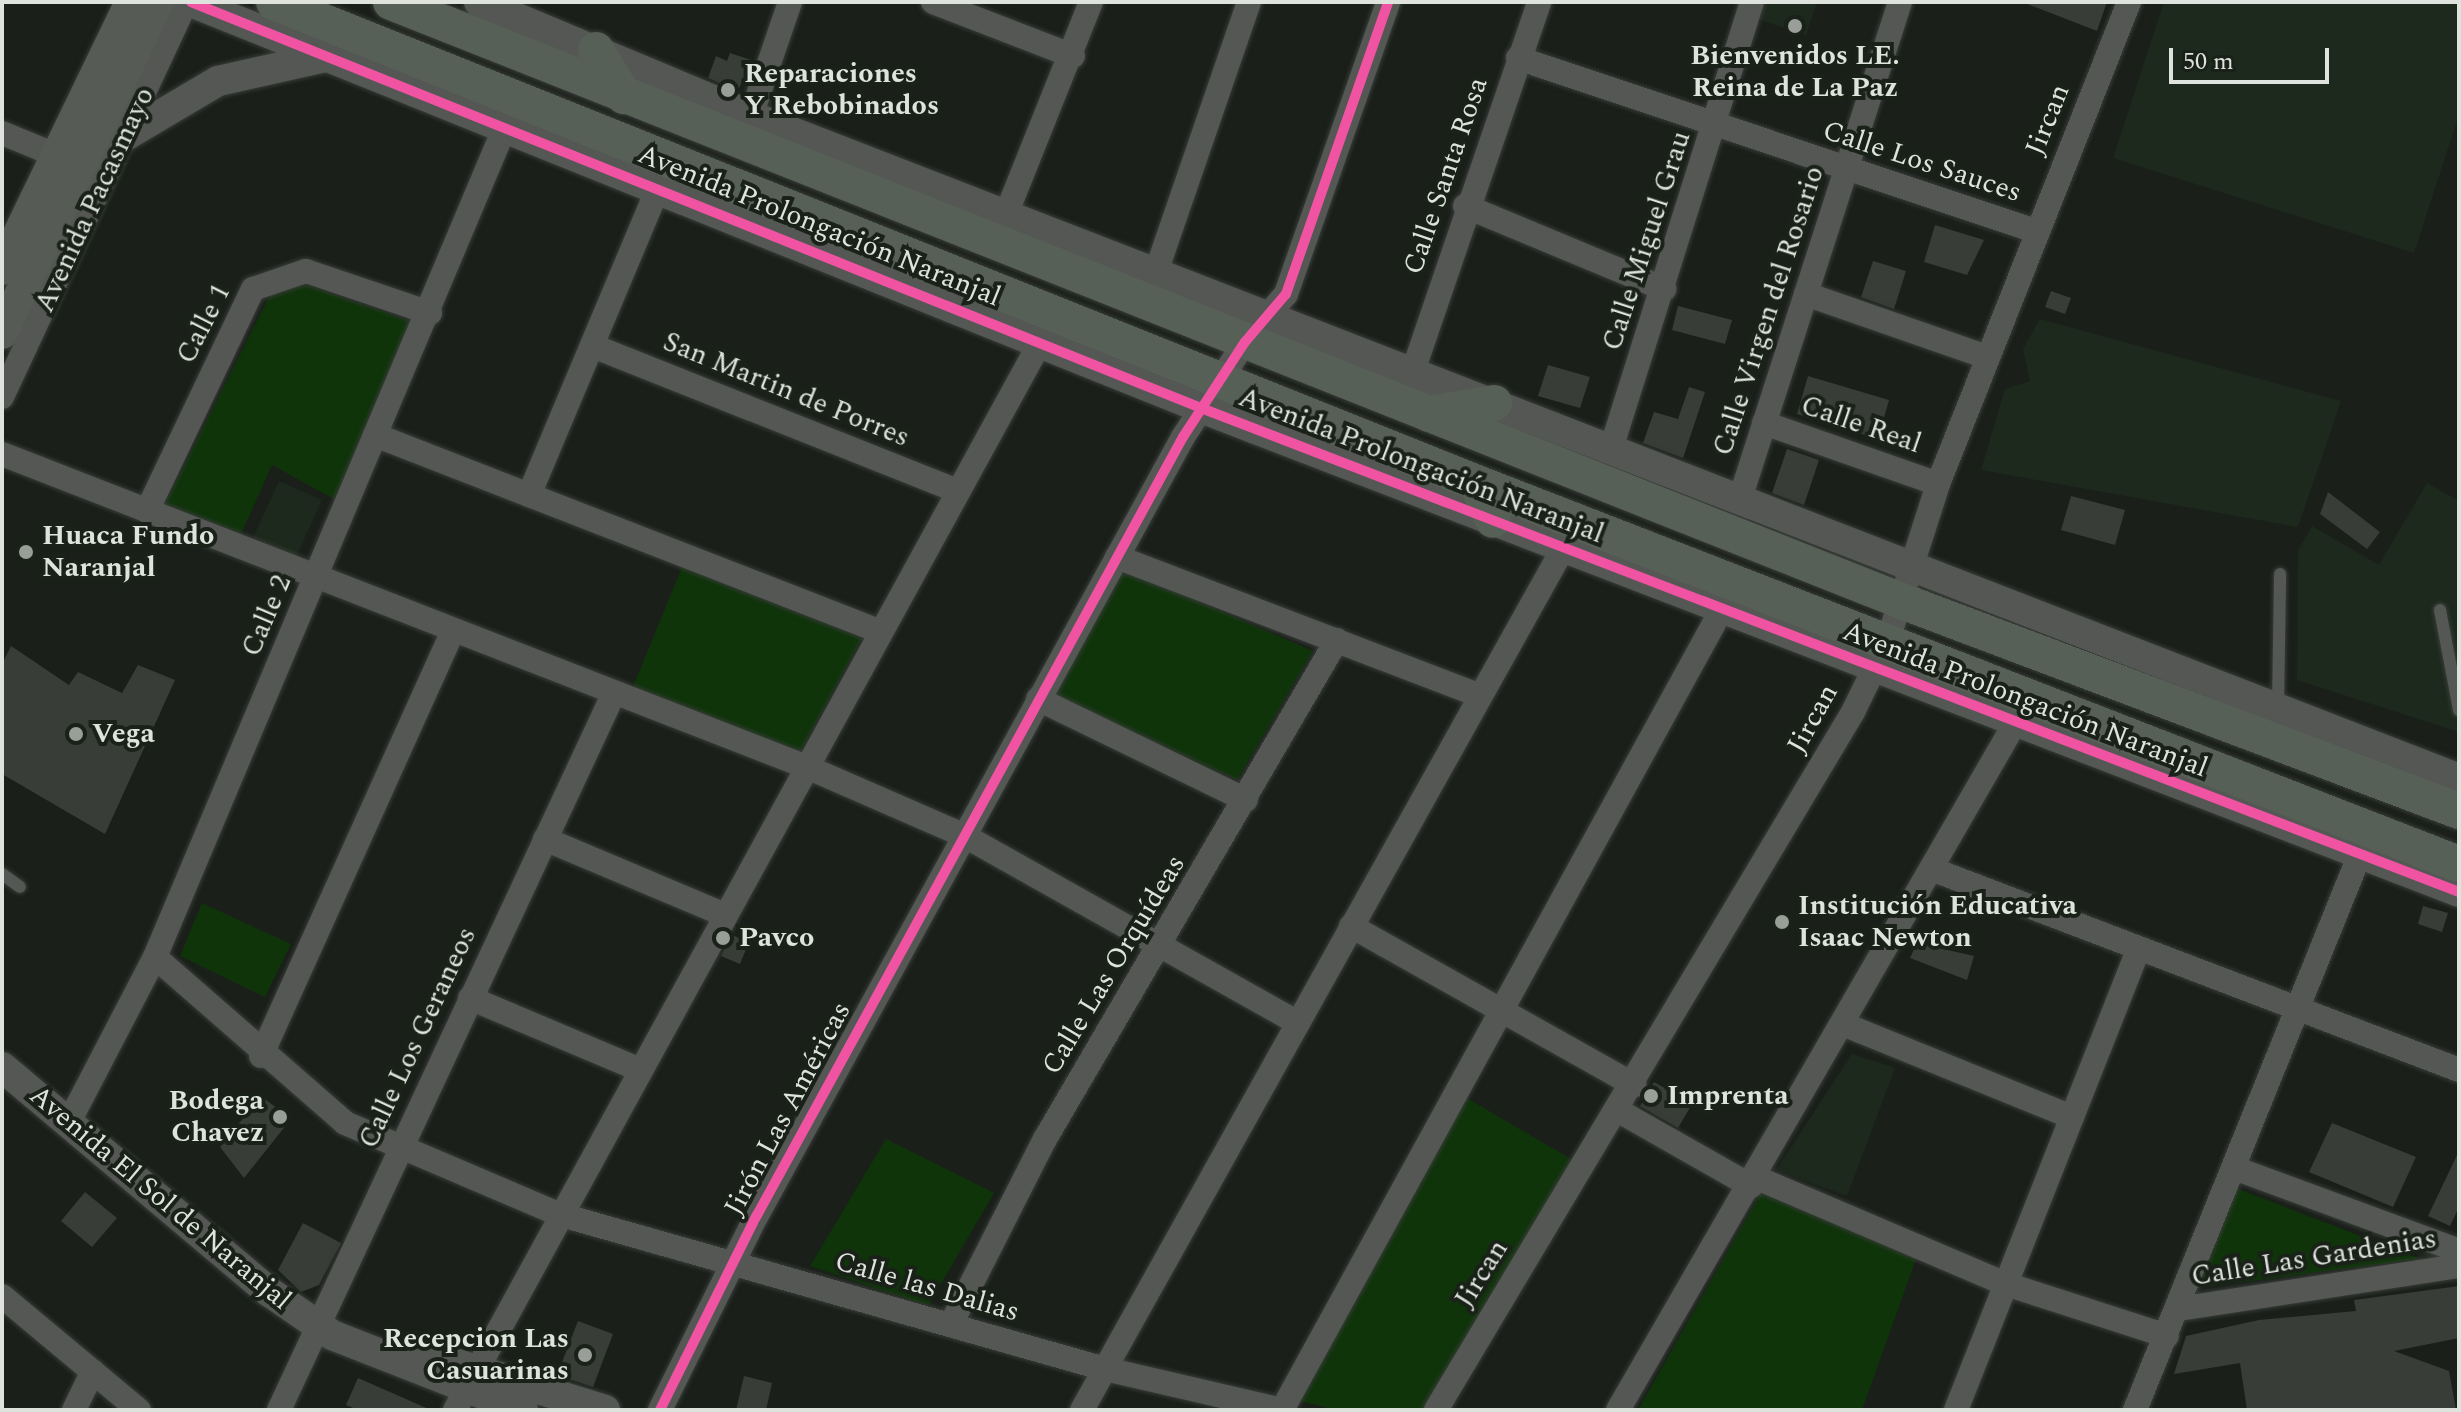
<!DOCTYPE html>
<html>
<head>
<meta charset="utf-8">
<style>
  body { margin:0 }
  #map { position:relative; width:2461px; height:1412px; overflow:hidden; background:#1a1f1a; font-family:Spectral,serif }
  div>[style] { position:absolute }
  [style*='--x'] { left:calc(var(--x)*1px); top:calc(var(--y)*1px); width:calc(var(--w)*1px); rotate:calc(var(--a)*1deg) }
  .built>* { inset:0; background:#1d291c }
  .green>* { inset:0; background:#0f340a }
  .building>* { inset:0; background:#393d38 }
  .roads { filter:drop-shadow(0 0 2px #383c38) drop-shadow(0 0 2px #383c38) }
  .service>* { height:12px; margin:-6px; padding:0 6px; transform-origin:6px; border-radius:6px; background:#545753 }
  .minor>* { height:24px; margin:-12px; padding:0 12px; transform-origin:12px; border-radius:12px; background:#545753 }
  .tertiary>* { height:30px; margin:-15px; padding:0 15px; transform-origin:15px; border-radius:15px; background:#545753 }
  .secondary>* { height:32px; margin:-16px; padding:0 16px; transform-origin:16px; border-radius:16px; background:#565b55 }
  .primary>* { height:36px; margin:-18px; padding:0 18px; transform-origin:18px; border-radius:18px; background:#576056 }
  .cycleway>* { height:10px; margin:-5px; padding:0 5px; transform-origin:5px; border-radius:5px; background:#f153a3 }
  .dots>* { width:22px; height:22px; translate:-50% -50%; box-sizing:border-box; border:4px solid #192118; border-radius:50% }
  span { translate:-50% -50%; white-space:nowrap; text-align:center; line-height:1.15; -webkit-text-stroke:8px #192118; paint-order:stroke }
  .poi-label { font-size:28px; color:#dee3dd; font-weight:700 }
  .left { translate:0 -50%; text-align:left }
  .right { translate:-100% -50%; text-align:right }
  .street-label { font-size:28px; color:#dee3dd }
  .frame { position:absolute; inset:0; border:4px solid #dee3dd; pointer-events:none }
  .scale { position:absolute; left:2169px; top:48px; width:160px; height:36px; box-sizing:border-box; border:4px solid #dee3dd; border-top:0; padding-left:10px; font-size:24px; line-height:28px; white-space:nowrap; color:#dee3dd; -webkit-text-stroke:6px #192118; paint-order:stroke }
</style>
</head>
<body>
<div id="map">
  <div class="built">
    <i style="clip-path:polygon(1817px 2px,1806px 35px,1754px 18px,1759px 4px)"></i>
    <i style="clip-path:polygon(2164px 2px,2459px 2px,2459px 115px,2414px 253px,2113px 158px)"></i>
    <i style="clip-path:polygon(2040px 319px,2341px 401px,2298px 527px,1981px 470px,2005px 389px,2030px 381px,2023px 349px)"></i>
    <i style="clip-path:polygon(279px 481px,322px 500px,296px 557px,253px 538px)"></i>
    <i style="clip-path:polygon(2427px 483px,2459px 501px,2459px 732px,2297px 680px,2298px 550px,2312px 526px,2379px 565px)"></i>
    <i style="clip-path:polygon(1852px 1054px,1895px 1068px,1847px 1196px,1776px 1170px)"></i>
  </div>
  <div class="green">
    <i style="clip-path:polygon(301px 283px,416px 323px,334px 499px,272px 465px,241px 534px,165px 504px,274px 287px)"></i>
    <i style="clip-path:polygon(682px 567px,862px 638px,800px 752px,632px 689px)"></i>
    <i style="clip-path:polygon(1120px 568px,1313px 651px,1237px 780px,1049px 692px)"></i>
    <i style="clip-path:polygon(202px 903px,291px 944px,265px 997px,180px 956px)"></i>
    <i style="clip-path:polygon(1465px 1097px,1578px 1163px,1425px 1410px,1337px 1410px,1299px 1401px)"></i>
    <i style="clip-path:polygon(886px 1139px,994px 1193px,928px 1306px,810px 1266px)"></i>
    <i style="clip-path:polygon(2236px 1188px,2420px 1259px,2197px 1288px)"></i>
    <i style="clip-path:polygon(1762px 1191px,1917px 1256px,1862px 1410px,1638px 1410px)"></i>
  </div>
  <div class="building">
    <i style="clip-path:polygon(2022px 2px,2107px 2px,2097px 31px)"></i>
    <i style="clip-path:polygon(730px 53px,751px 60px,738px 91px,708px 78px,716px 56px,727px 61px)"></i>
    <i style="clip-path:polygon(1935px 225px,1984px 240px,1967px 275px,1924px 262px)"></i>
    <i style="clip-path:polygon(1873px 261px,1906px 271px,1894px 309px,1861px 297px)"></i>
    <i style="clip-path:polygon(2051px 291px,2071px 298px,2065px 314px,2045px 307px)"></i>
    <i style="clip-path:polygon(1678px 306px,1732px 320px,1725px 344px,1672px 330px)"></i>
    <i style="clip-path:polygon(1548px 365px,1590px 377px,1580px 408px,1538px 396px)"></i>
    <i style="clip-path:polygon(1808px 376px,1889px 400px,1878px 439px,1797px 414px)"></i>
    <i style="clip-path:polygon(1689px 387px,1705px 392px,1683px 458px,1643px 443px,1654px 412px,1678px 419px)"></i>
    <i style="clip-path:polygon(1787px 449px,1819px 460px,1804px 505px,1772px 493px)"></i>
    <i style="clip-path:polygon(2328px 492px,2380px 532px,2367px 549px,2320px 514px)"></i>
    <i style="clip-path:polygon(2071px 496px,2125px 510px,2115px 545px,2061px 530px)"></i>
    <i style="clip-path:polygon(11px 646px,69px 685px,78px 672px,122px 693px,138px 665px,175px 680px,105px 834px,2px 774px,2px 664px)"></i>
    <i style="clip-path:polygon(2423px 906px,2448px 913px,2442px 932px,2418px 924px)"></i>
    <i style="clip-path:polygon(732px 935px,749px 942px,740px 964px,721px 956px)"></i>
    <i style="clip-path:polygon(1917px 943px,1974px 956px,1967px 980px,1910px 958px)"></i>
    <i style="clip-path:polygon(1654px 1082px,1692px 1104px,1678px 1128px,1640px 1106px)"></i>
    <i style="clip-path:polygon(261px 1096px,291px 1119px,244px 1178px,220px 1147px)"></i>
    <i style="clip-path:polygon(2332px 1123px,2416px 1157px,2393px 1207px,2309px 1172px)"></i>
    <i style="clip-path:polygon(2459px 1151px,2459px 1207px,2450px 1226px,2428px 1216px)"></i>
    <i style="clip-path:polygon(85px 1192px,117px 1218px,92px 1247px,61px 1221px)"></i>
    <i style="clip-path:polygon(303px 1223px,341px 1243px,319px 1285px,301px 1292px,278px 1270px)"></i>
    <i style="clip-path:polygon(2459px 1286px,2459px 1338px,2394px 1351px,2449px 1371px,2456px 1410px,2247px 1410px,2240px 1363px,2174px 1374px,2186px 1336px,2259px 1320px,2356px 1311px,2354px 1300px)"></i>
    <i style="clip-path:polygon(578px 1321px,613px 1334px,593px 1387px,557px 1375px)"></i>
    <i style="clip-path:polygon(744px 1376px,772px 1383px,766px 1410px,736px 1410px)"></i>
    <i style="clip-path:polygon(358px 1378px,431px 1410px,358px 1410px,346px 1405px)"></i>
  </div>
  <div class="roads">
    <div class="service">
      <i style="--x:2440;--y:610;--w:102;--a:79.2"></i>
      <i style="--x:2278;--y:707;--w:133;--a:-89.1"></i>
      <i style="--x:2;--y:874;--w:22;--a:36"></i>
    </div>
    <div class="minor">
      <i style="--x:933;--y:2;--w:150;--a:21.1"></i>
      <i style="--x:1518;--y:58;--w:545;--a:18.5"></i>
      <i style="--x:751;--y:116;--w:120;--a:-71.1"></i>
      <i style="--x:2;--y:133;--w:74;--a:22.4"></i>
      <i style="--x:1465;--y:206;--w:216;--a:22.6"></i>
      <i style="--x:1007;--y:212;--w:226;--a:-68.2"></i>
      <i style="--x:1156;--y:272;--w:286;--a:-71"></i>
      <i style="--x:1806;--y:294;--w:192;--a:19.2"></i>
      <i style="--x:593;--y:346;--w:392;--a:21.7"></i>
      <i style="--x:1413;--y:371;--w:390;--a:-71.1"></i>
      <i style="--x:2;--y:397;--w:436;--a:-65"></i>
      <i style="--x:1764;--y:423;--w:184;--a:19.3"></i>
      <i style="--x:375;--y:435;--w:541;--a:21.25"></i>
      <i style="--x:1610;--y:452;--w:472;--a:-72.5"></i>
      <i style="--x:2;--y:454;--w:864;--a:21.25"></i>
      <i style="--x:807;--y:767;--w:170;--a:23.6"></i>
      <i style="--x:963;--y:835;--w:384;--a:29.3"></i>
      <i style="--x:529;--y:495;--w:333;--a:-67.2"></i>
      <i style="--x:1739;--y:502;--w:525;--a:-72.15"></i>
      <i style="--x:147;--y:511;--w:246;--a:-64.5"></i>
      <i style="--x:253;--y:289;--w:56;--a:-18.8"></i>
      <i style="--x:306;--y:271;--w:131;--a:18.7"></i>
      <i style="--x:1117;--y:557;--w:387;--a:20.9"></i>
      <i style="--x:1038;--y:699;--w:231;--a:25.9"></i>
      <i style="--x:545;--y:839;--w:195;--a:22.9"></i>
      <i style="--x:1934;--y:870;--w:562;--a:20.85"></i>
      <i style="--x:1351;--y:926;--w:325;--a:29.3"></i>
      <i style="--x:155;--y:957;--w:252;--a:41.1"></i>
      <i style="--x:345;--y:1123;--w:232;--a:23.1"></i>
      <i style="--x:558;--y:1214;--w:569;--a:15.82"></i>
      <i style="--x:1105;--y:1369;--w:183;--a:13"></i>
      <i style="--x:470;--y:998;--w:182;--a:22.9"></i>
      <i style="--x:1845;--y:1025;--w:245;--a:22.1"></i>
      <i style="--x:261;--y:1056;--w:464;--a:-65.7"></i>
      <i style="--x:1619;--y:1111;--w:152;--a:29.6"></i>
      <i style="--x:69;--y:1122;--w:186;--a:-62.5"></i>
      <i style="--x:155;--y:957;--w:901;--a:-67.14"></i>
      <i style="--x:2234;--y:1168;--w:240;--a:20.2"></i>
      <i style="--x:1757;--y:1178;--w:271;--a:23.1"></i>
      <i style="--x:2006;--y:1284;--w:169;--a:17.9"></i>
      <i style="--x:2;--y:1296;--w:178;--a:39.8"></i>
      <i style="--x:2178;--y:1309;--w:284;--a:-8.7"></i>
      <i style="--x:951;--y:1324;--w:208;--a:-63.1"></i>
      <i style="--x:1045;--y:1139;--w:578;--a:-59.67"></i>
      <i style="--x:74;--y:1410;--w:43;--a:-64"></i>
      <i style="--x:279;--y:1410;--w:791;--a:-64.96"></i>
      <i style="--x:455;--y:1410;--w:1219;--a:-61.27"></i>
      <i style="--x:660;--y:1410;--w:216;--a:-63.6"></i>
      <i style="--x:756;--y:1217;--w:889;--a:-61.3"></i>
      <i style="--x:1183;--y:437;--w:113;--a:-56.9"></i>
      <i style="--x:1245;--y:342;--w:63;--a:-49.5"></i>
      <i style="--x:1286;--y:294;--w:309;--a:-70.7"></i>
      <i style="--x:1082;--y:1410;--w:988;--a:-60.82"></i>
      <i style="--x:1282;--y:1410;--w:916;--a:-61.22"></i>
      <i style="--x:1436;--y:1410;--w:813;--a:-59.15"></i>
      <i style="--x:1853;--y:712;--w:80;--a:-64.1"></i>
      <i style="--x:1888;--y:640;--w:164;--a:-72.2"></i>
      <i style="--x:1938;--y:484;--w:518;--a:-68.38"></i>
      <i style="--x:1618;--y:1410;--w:799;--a:-59.97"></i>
      <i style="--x:1956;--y:1410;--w:495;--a:-68.4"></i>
      <i style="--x:2135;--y:1410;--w:600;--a:-67.97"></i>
    </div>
    <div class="tertiary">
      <i style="--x:191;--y:2;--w:1089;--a:21.9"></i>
      <i style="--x:1201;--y:408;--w:1348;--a:21.04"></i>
      <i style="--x:479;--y:2;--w:295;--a:22.7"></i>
      <i style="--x:751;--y:116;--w:1832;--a:21.21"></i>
      <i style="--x:125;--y:136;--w:108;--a:-30.6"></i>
      <i style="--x:218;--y:81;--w:110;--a:-12.6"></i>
      <i style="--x:2;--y:1067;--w:348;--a:40.1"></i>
      <i style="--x:268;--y:1291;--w:78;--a:34.5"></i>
      <i style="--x:332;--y:1335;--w:205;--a:21.4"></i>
      <i style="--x:416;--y:1351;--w:198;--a:17.3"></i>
    </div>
    <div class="secondary">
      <i style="--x:2;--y:269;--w:297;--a:-64.2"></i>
      <i style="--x:2;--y:333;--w:366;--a:-64.8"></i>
    </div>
    <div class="primary">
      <i style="--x:274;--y:2;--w:1296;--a:21.79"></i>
      <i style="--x:1477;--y:483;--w:1053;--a:21.21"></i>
      <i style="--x:391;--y:2;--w:1622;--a:21.63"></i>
      <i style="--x:1899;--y:600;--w:598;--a:20.65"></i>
      <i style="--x:596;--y:50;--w:54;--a:58.7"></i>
      <i style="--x:1429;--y:414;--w:66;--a:-9.6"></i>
      <i style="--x:1477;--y:483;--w:40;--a:66.6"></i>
    </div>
  </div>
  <div class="cycleway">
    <i style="--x:191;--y:2;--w:1089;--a:21.9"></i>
    <i style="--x:1201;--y:408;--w:1348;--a:21.04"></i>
    <i style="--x:660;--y:1410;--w:216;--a:-63.6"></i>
    <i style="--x:756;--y:1217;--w:889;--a:-61.3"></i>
    <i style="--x:1183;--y:437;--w:113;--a:-56.9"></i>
    <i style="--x:1245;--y:342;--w:63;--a:-49.5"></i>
    <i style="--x:1286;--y:294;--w:309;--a:-70.7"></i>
  </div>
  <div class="dots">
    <i style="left:1795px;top:26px;background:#999e99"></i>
    <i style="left:728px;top:90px;background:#999e99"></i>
    <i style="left:26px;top:552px;background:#999e99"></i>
    <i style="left:76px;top:734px;background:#999e99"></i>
    <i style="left:1782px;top:922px;background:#999e99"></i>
    <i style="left:723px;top:938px;background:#999e99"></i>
    <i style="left:1651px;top:1096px;background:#999e99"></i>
    <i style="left:280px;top:1117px;background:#999e99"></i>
    <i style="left:585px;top:1355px;background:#999e99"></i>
  </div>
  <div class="poi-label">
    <span style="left:1795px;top:72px">Bienvenidos LE.<br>Reina de La Paz</span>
    <span class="left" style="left:744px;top:90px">Reparaciones<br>Y Rebobinados</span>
    <span class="left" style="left:42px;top:552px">Huaca Fundo<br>Naranjal</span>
    <span class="left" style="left:92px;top:734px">Vega</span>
    <span class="left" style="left:1798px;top:922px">Institución Educativa<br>Isaac Newton</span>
    <span class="left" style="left:739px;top:938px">Pavco</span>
    <span class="left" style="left:1667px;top:1096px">Imprenta</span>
    <span class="right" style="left:264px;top:1117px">Bodega<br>Chavez</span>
    <span class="right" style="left:569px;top:1355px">Recepcion Las<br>Casuarinas</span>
  </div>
  <div class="street-label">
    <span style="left:2048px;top:120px;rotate:-68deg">Jircan</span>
    <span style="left:1922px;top:162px;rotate:18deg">Calle Los Sauces</span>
    <span style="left:1446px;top:176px;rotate:-71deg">Calle Santa Rosa</span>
    <span style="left:95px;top:200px;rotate:-65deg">Avenida Pacasmayo</span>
    <span style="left:819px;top:226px;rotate:22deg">Avenida Prolongación Naranjal</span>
    <span style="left:1647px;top:241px;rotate:-72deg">Calle Miguel Grau</span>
    <span style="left:1769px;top:311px;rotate:-72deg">Calle Virgen del Rosario</span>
    <span style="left:204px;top:324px;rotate:-63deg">Calle 1</span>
    <span style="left:786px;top:390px;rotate:22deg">San Martin de Porres</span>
    <span style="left:1861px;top:425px;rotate:19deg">Calle Real</span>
    <span style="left:1421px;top:466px;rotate:21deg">Avenida Prolongación Naranjal</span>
    <span style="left:267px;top:616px;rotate:-67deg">Calle 2</span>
    <span style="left:2025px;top:700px;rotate:21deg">Avenida Prolongación Naranjal</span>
    <span style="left:1813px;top:719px;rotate:-61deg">Jircan</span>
    <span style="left:1114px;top:965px;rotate:-59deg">Calle Las Orquídeas</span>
    <span style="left:418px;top:1038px;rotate:-65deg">Calle Los Geraneos</span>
    <span style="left:788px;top:1109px;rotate:-62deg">Jirón Las Américas</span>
    <span style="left:160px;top:1198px;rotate:40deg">Avenida El Sol de Naranjal</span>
    <span style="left:2314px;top:1258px;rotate:-9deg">Calle Las Gardenias</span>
    <span style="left:1482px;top:1274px;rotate:-58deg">Jircan</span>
    <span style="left:927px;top:1287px;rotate:16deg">Calle las Dalias</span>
  </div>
  <div class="frame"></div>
  <div class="scale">50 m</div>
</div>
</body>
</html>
